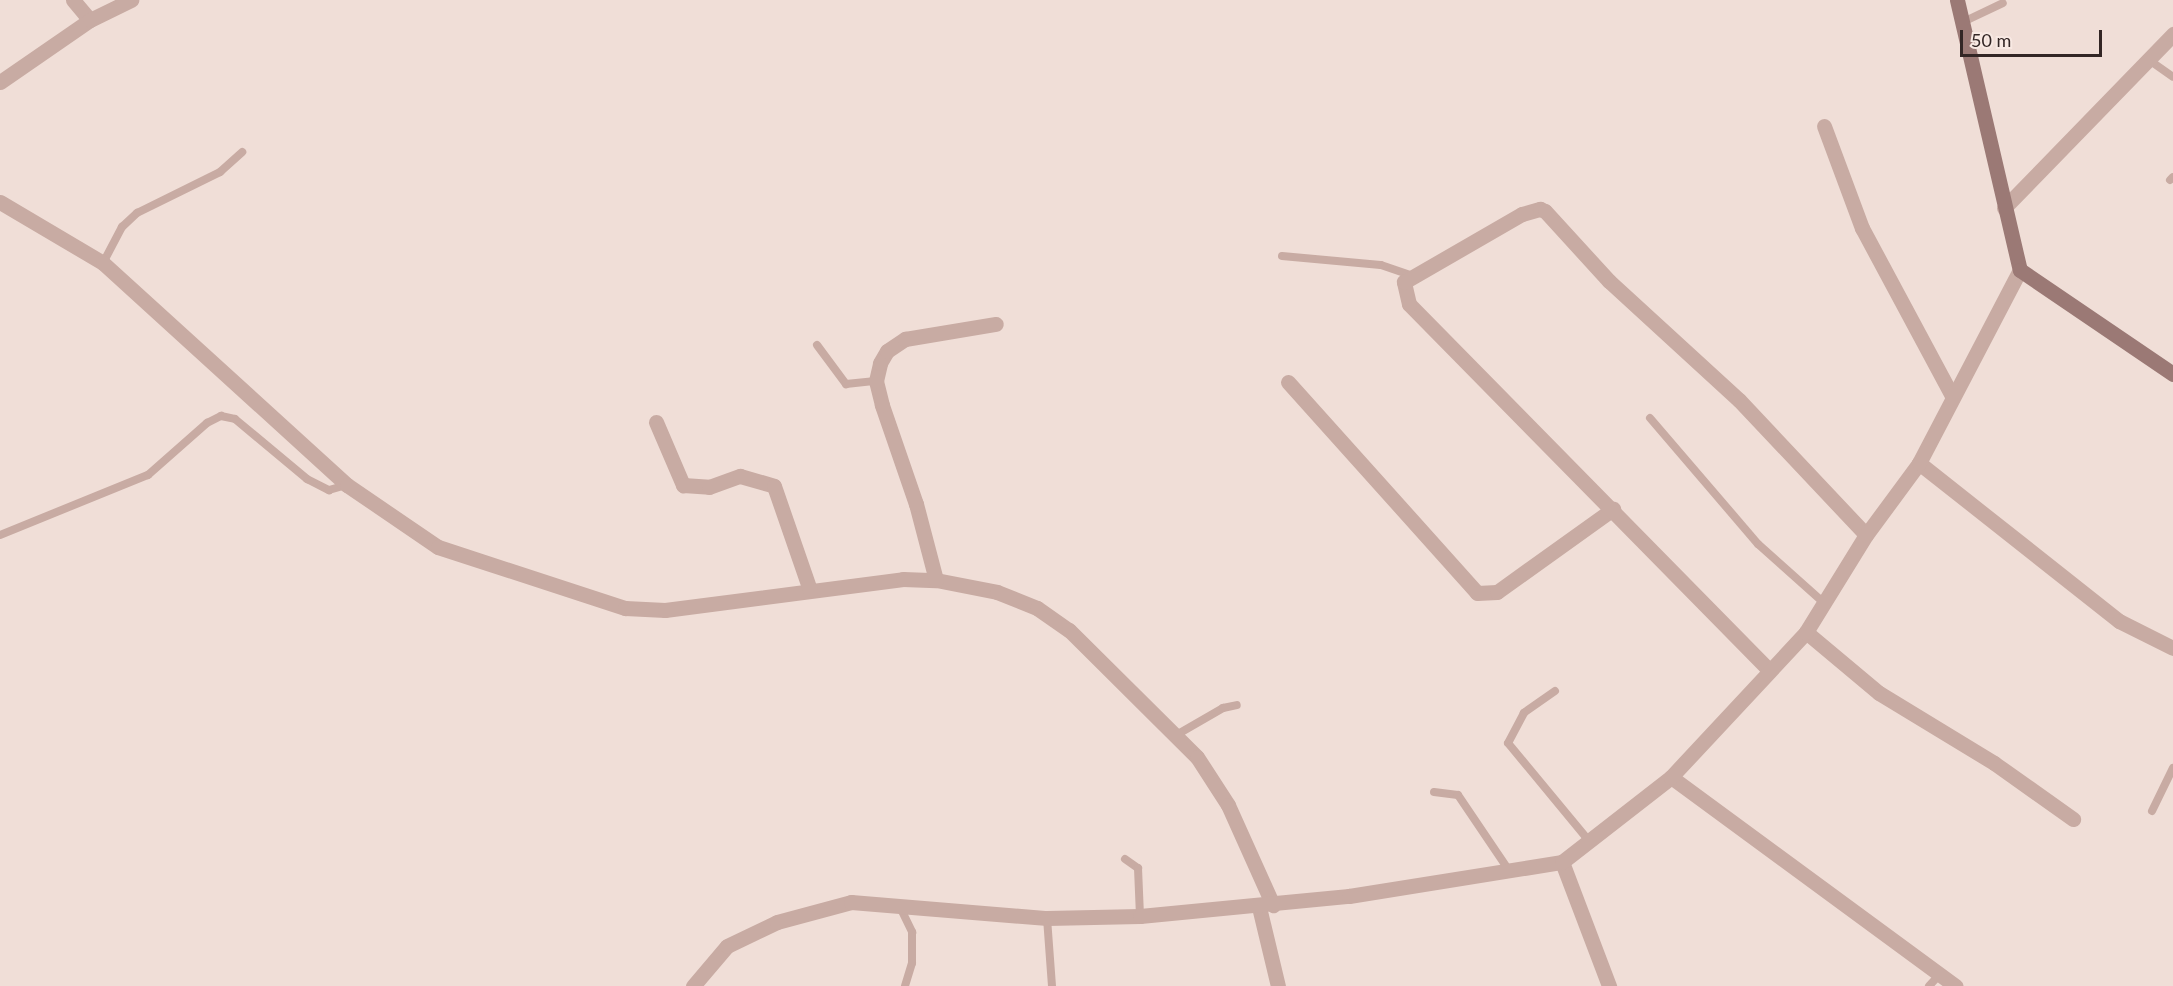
<!DOCTYPE html>
<html>
<head>
<meta charset="utf-8">
<style>
  body { margin:0 }
  #map { position:relative; width:2173px; height:986px; overflow:hidden; background:#f0ded7; font-family:Lato,sans-serif }
  div>[style] { position:absolute }
  [style*='--x'] { left:calc(var(--x)*1px); top:calc(var(--y)*1px); width:calc(var(--w)*1px); rotate:calc(var(--a)*1deg) }
  .lane>* { height:8px; margin:-4px; padding:0 4px; transform-origin:4px; border-radius:4px; background:#c8aba3 }
  .street>* { height:15px; margin:-7.5px; padding:0 7.5px; transform-origin:7.5px; border-radius:7.5px; background:#c8aba3 }
  .secondary>* { height:15px; margin:-7.5px; padding:0 7.5px; transform-origin:7.5px; border-radius:7.5px; background:#9b7975 }
  span { translate:-50% -50%; white-space:nowrap; text-align:center; line-height:1.15; -webkit-text-stroke:6px #f8e9e3; paint-order:stroke }
  .scale { position:absolute; left:1960px; top:30px; width:142px; height:27px; box-sizing:border-box; border:3px solid #332625; border-top:0; padding-left:8px; font-size:18px; line-height:21px; white-space:nowrap; color:#332625; -webkit-text-stroke:4px #f8e9e3; paint-order:stroke }
</style>
</head>
<body>
<div id="map">
  <div class="lane">
    <i style="--x:1963;--y:22;--w:44;--a:-25.4"></i>
    <i style="--x:2149;--y:60;--w:29;--a:35"></i>
    <i style="--x:2170;--y:180;--w:4;--a:-45"></i>
    <i style="--x:1282;--y:256;--w:99;--a:5.2"></i>
    <i style="--x:1381;--y:265;--w:34;--a:19"></i>
    <i style="--x:103;--y:263;--w:41;--a:-62.2"></i>
    <i style="--x:122;--y:227;--w:21;--a:-43"></i>
    <i style="--x:137;--y:213;--w:93;--a:-26.3"></i>
    <i style="--x:220;--y:172;--w:30;--a:-42"></i>
    <i style="--x:817;--y:345;--w:49;--a:53.4"></i>
    <i style="--x:846;--y:384;--w:30;--a:-6"></i>
    <i style="--x:1650;--y:418;--w:166;--a:49.4"></i>
    <i style="--x:1758;--y:544;--w:89;--a:41.8"></i>
    <i style="--x:0;--y:535;--w:160;--a:-22.1"></i>
    <i style="--x:148;--y:475;--w:79;--a:-41.4"></i>
    <i style="--x:207;--y:423;--w:16;--a:-27"></i>
    <i style="--x:221;--y:416;--w:14;--a:12"></i>
    <i style="--x:235;--y:419;--w:94;--a:39.8"></i>
    <i style="--x:307;--y:479;--w:25;--a:27"></i>
    <i style="--x:329;--y:490;--w:19;--a:-16"></i>
    <i style="--x:1555;--y:691;--w:38;--a:145"></i>
    <i style="--x:1524;--y:713;--w:34;--a:118"></i>
    <i style="--x:1508;--y:743;--w:129;--a:50.4"></i>
    <i style="--x:1178;--y:734;--w:52;--a:-30"></i>
    <i style="--x:1223;--y:708;--w:14;--a:-12"></i>
    <i style="--x:1434;--y:792;--w:24;--a:7"></i>
    <i style="--x:1458;--y:795;--w:93;--a:56"></i>
    <i style="--x:2152;--y:811;--w:48;--a:-64"></i>
    <i style="--x:1125;--y:859;--w:16;--a:35"></i>
    <i style="--x:1138;--y:868;--w:48;--a:87.6"></i>
    <i style="--x:900;--y:907;--w:28;--a:64"></i>
    <i style="--x:912;--y:932;--w:31;--a:90"></i>
    <i style="--x:912;--y:963;--w:24;--a:107"></i>
    <i style="--x:1047;--y:918;--w:68;--a:85.8"></i>
    <i style="--x:1929;--y:986;--w:18;--a:-47"></i>
  </div>
  <div class="street">
    <i style="--x:73;--y:0;--w:26;--a:50"></i>
    <i style="--x:0;--y:82;--w:109;--a:-34.6"></i>
    <i style="--x:90;--y:20;--w:46;--a:-26"></i>
    <i style="--x:1824;--y:126;--w:109;--a:69.6"></i>
    <i style="--x:1862;--y:228;--w:191;--a:61.8"></i>
    <i style="--x:0;--y:202;--w:120;--a:30.6"></i>
    <i style="--x:103;--y:263;--w:330;--a:42.3"></i>
    <i style="--x:347;--y:485;--w:110;--a:34.3"></i>
    <i style="--x:438;--y:547;--w:197;--a:18.1"></i>
    <i style="--x:625;--y:608;--w:40;--a:2.9"></i>
    <i style="--x:665;--y:610;--w:240;--a:-7.4"></i>
    <i style="--x:903;--y:579;--w:33;--a:2"></i>
    <i style="--x:936;--y:580;--w:62;--a:11.1"></i>
    <i style="--x:997;--y:592;--w:43;--a:21.8"></i>
    <i style="--x:1037;--y:608;--w:39;--a:35"></i>
    <i style="--x:1069;--y:630;--w:180;--a:44.8"></i>
    <i style="--x:1197;--y:757;--w:57;--a:57.1"></i>
    <i style="--x:1228;--y:805;--w:110;--a:65.8"></i>
    <i style="--x:2004;--y:208;--w:243;--a:-45.8"></i>
    <i style="--x:1288;--y:382;--w:283;--a:48.1"></i>
    <i style="--x:1477;--y:593;--w:20;--a:-3"></i>
    <i style="--x:1497;--y:592;--w:143;--a:-35.6"></i>
    <i style="--x:656;--y:422;--w:69;--a:66.8"></i>
    <i style="--x:683;--y:485;--w:26;--a:4"></i>
    <i style="--x:709;--y:487;--w:33;--a:-20"></i>
    <i style="--x:740;--y:476;--w:35;--a:16"></i>
    <i style="--x:774;--y:486;--w:110;--a:70.9"></i>
    <i style="--x:1919;--y:463;--w:255;--a:38.3"></i>
    <i style="--x:2119;--y:621;--w:60;--a:26.6"></i>
    <i style="--x:936;--y:580;--w:79;--a:-104.7"></i>
    <i style="--x:916;--y:504;--w:105;--a:-109"></i>
    <i style="--x:882;--y:405;--w:25;--a:-104"></i>
    <i style="--x:876;--y:381;--w:18;--a:-77"></i>
    <i style="--x:880;--y:363;--w:14;--a:-60"></i>
    <i style="--x:887;--y:351;--w:22;--a:-34"></i>
    <i style="--x:905;--y:339;--w:92;--a:-9.4"></i>
    <i style="--x:1806;--y:632;--w:95;--a:39.9"></i>
    <i style="--x:1879;--y:693;--w:135;--a:31.3"></i>
    <i style="--x:1994;--y:763;--w:97;--a:35.3"></i>
    <i style="--x:1768;--y:669;--w:512;--a:-134.53"></i>
    <i style="--x:1409;--y:304;--w:23;--a:-103"></i>
    <i style="--x:1404;--y:282;--w:136;--a:-30"></i>
    <i style="--x:1522;--y:214;--w:19;--a:-16"></i>
    <i style="--x:1540;--y:209;--w:5;--a:22"></i>
    <i style="--x:1545;--y:211;--w:95;--a:47.6"></i>
    <i style="--x:1609;--y:281;--w:176;--a:42.5"></i>
    <i style="--x:1739;--y:400;--w:185;--a:46.7"></i>
    <i style="--x:1671;--y:777;--w:353;--a:36.3"></i>
    <i style="--x:1562;--y:862;--w:133;--a:69.2"></i>
    <i style="--x:1259;--y:907;--w:81;--a:76.5"></i>
    <i style="--x:693;--y:986;--w:52;--a:-49.6"></i>
    <i style="--x:727;--y:946;--w:55;--a:-25.6"></i>
    <i style="--x:777;--y:922;--w:77;--a:-15.1"></i>
    <i style="--x:851;--y:902;--w:197;--a:4.7"></i>
    <i style="--x:1047;--y:918;--w:93;--a:-1.2"></i>
    <i style="--x:1140;--y:916;--w:210;--a:-5.5"></i>
    <i style="--x:1349;--y:896;--w:216;--a:-9.1"></i>
    <i style="--x:1562;--y:862;--w:138;--a:-37.9"></i>
    <i style="--x:1671;--y:777;--w:198;--a:-47"></i>
    <i style="--x:1806;--y:632;--w:114;--a:-58.3"></i>
    <i style="--x:1866;--y:535;--w:89;--a:-53.6"></i>
    <i style="--x:1919;--y:463;--w:218;--a:-62.4"></i>
  </div>
  <div class="secondary">
    <i style="--x:1957;--y:0;--w:277;--a:76.9"></i>
    <i style="--x:2020;--y:270;--w:185;--a:34.2"></i>
  </div>
  <div class="scale">50 m</div>
</div>
</body>
</html>
